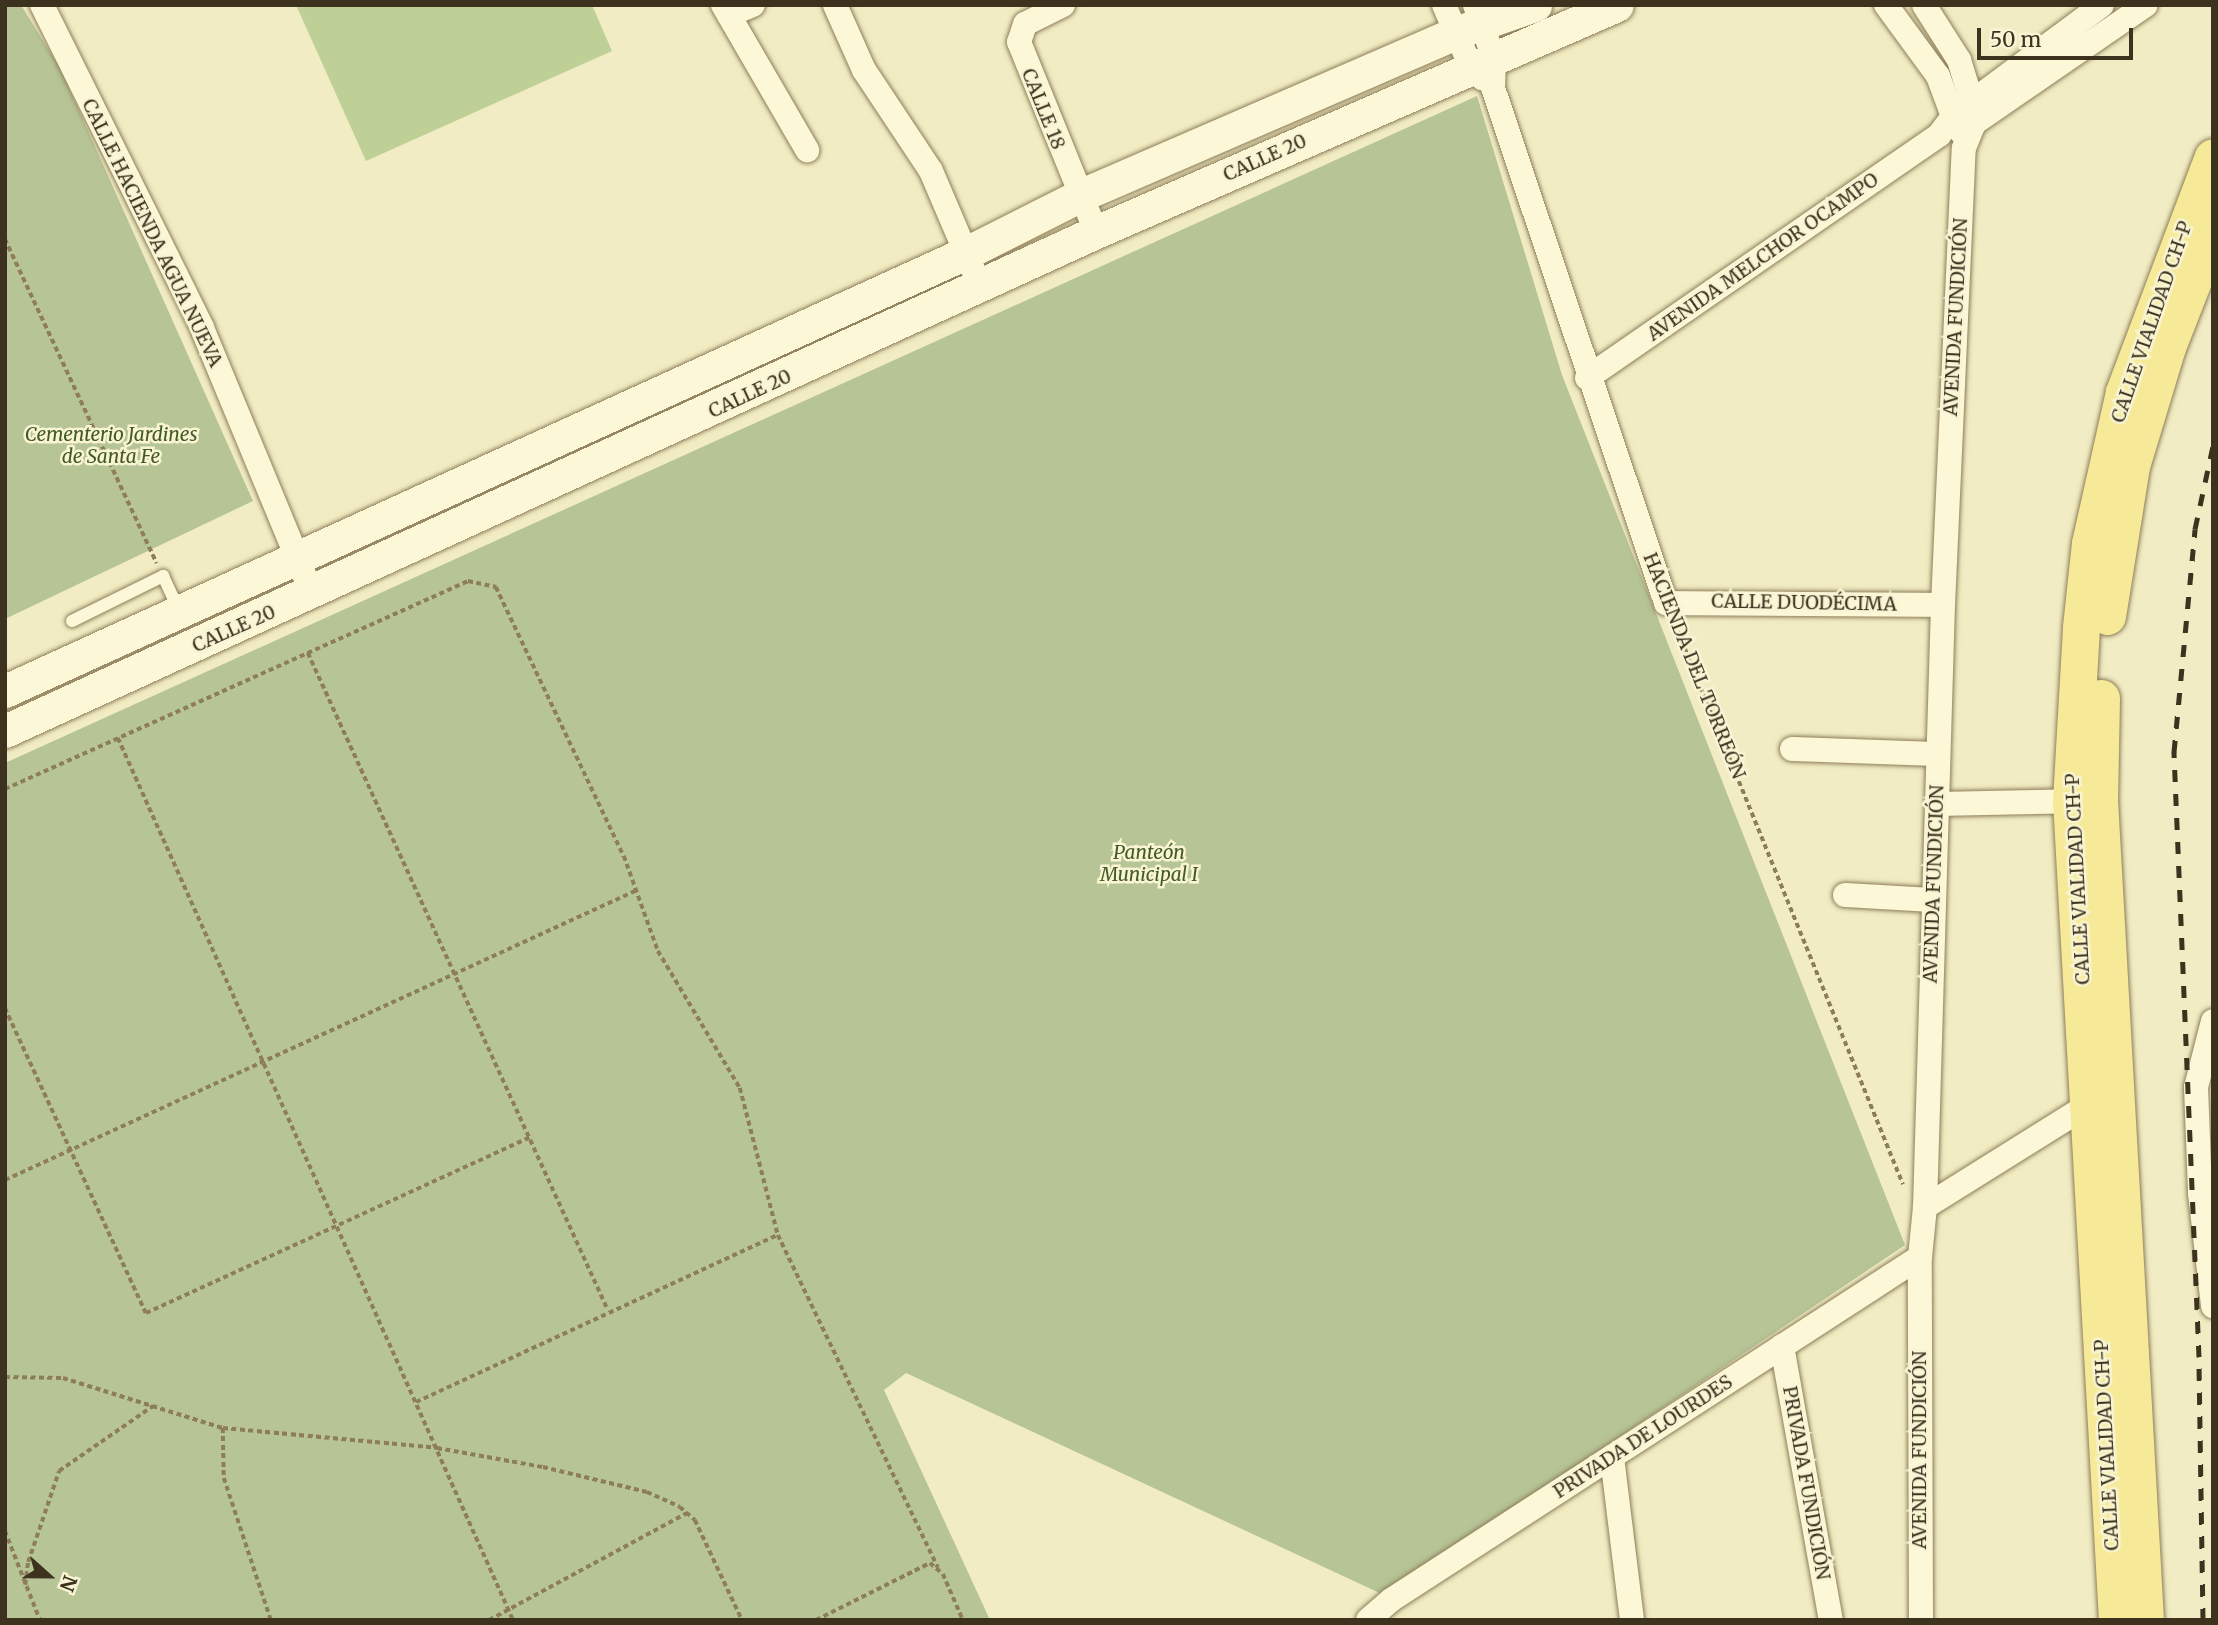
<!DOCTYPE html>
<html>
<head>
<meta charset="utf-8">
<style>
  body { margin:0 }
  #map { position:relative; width:2218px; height:1625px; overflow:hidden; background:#f1ecc3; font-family:Merriweather,serif }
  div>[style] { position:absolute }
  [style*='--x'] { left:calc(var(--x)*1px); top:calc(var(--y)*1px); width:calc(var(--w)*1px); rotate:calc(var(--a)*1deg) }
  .green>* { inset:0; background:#bfd096 }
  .cemetery>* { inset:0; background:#b6c496 }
  .path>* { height:3.5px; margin-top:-1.75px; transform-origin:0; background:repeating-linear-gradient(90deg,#8d7e59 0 5px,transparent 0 8.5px) }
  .roads { filter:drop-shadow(0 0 2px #8d7e59) drop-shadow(0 0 2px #8d7e59) }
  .lane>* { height:12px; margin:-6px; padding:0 6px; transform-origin:6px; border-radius:6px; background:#fbf7d7 }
  .street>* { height:24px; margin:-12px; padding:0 12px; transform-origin:12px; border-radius:12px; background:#fbf7d7 }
  .secondary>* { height:33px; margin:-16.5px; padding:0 16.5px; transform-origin:16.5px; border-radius:16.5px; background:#fbf7d7 }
  .primary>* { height:37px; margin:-18.5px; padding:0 18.5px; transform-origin:18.5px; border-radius:18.5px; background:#f6ea99 }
  .rail>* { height:5px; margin-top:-2.5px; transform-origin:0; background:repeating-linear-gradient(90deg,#3c321e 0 12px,transparent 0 24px) }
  span { translate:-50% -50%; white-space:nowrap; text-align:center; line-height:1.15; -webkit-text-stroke:5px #f8f4d4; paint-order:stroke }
  .street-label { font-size:19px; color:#3c321e }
  .park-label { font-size:19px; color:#425a23; font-style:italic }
  .frame { position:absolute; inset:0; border:7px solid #3c321e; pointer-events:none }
  .north { position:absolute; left:14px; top:1541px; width:70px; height:70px; -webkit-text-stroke:5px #f8f4d4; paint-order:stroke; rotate:111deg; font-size:19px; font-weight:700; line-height:28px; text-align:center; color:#3c321e }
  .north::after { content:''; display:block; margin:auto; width:24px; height:32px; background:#3c321e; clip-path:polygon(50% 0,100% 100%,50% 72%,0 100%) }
  .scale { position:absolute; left:1977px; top:28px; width:156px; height:32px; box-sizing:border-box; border:4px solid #3c321e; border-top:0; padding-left:9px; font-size:21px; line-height:24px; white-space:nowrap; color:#3c321e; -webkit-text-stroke:5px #f8f4d4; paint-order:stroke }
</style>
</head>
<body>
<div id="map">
  <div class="green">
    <i style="clip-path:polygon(296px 5px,592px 5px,612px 51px,366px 161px)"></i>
  </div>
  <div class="cemetery">
    <i style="clip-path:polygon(5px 5px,21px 5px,60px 68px,253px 501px,5px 619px)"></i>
    <i style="clip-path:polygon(1477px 96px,1562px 375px,1905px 1245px,1384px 1595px,906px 1373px,884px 1390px,990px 1620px,5px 1620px,5px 763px)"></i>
  </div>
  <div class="path">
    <i style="--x:5;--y:239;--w:358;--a:64.9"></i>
    <i style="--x:1675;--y:624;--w:605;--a:67.85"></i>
    <i style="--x:308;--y:653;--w:722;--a:65.46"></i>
    <i style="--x:118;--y:738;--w:966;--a:65.87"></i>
    <i style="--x:5;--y:789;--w:508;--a:-24.19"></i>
    <i style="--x:468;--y:581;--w:29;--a:12"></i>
    <i style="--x:496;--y:587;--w:298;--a:64.6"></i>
    <i style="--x:624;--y:856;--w:101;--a:70.3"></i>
    <i style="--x:658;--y:951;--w:160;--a:59.1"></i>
    <i style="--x:740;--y:1088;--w:152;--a:75.5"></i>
    <i style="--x:778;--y:1235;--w:369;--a:64.3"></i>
    <i style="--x:5;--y:1008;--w:336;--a:65.2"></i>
    <i style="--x:146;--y:1313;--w:425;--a:-24.6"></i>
    <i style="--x:5;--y:1180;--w:693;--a:-24.64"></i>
    <i style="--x:5;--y:1377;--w:58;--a:1"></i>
    <i style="--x:63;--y:1378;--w:168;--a:17.4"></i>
    <i style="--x:223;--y:1428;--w:215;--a:5.3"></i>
    <i style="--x:437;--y:1448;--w:108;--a:10.2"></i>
    <i style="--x:543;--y:1467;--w:107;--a:13.5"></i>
    <i style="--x:647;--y:1492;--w:36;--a:24"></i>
    <i style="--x:680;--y:1507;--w:20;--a:41"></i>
    <i style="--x:695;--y:1520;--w:110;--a:64.8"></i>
    <i style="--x:416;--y:1402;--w:399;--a:-24.8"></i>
    <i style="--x:223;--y:1428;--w:50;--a:88.9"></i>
    <i style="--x:224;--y:1478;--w:150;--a:71.7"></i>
    <i style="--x:5;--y:1531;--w:96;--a:68.5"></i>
    <i style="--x:25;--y:1585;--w:23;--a:-83"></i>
    <i style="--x:28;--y:1562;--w:96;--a:-71.2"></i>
    <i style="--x:59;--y:1471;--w:114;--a:-34.7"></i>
    <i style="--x:489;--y:1620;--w:225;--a:-28.4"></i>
    <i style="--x:816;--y:1620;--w:127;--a:-26.6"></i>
    <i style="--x:930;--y:1563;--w:17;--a:40"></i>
    <i style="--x:943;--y:1574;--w:50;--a:66.5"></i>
  </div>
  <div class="roads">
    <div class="lane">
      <i style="--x:72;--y:621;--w:102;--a:-26.3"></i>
      <i style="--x:163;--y:576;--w:38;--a:65"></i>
    </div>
    <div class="street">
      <i style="--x:42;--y:5;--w:360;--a:63.6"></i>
      <i style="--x:202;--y:328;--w:288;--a:67.5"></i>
      <i style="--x:723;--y:5;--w:168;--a:59.9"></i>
      <i style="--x:835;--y:5;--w:71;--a:66"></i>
      <i style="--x:864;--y:70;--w:121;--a:56.4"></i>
      <i style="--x:931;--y:171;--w:127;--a:66.9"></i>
      <i style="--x:1063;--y:5;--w:42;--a:153.4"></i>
      <i style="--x:1025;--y:24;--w:19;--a:108"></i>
      <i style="--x:1019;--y:42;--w:205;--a:67.9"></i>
      <i style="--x:1444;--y:5;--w:68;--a:66.5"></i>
      <i style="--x:1471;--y:67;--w:16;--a:45"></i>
      <i style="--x:1475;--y:5;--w:57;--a:70.6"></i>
      <i style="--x:1494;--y:59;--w:29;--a:92"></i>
      <i style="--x:1493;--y:88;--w:543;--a:71.43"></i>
      <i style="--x:1666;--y:603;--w:277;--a:0.4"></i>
      <i style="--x:1886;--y:5;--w:88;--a:53.8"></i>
      <i style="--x:1938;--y:76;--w:54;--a:69.6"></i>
      <i style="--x:729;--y:15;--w:26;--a:-23"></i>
      <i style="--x:1961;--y:132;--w:224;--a:-34.5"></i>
      <i style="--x:1587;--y:378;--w:428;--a:-34.6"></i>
      <i style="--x:1939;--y:135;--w:25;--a:-53"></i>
      <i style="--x:1954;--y:115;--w:184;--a:-36.6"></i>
      <i style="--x:1792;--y:749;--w:146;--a:2"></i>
      <i style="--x:1937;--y:804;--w:147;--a:-1.2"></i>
      <i style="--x:1845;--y:895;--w:88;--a:3.3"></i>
      <i style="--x:2213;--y:1021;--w:68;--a:104.4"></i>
      <i style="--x:2196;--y:1087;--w:106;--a:87.8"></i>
      <i style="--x:2200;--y:1193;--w:114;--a:83.4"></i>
      <i style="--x:1925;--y:1207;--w:204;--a:-32"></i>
      <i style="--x:1782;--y:1346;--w:278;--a:79.9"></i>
      <i style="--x:1612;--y:1457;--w:164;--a:83"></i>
      <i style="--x:1368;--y:1620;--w:30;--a:-41"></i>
      <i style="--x:1391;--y:1600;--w:630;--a:-32.96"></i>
      <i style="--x:1921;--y:1620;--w:363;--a:-90.2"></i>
      <i style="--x:1920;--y:1257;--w:50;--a:-84.3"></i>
      <i style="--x:1925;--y:1207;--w:602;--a:-88.29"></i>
      <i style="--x:1943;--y:605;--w:457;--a:-87.4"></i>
      <i style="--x:1964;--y:148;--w:24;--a:-68"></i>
      <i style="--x:1973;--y:126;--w:24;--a:-92"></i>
      <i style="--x:1972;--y:102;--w:44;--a:-107.2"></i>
      <i style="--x:1959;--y:60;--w:65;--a:-122.5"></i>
    </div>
    <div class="secondary">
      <i style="--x:5;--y:691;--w:1058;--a:-24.51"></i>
      <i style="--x:968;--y:252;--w:124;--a:-26.8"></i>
      <i style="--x:1079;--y:196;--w:410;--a:-23.4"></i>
      <i style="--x:1455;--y:33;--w:85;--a:-19.3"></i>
      <i style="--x:5;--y:731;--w:1200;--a:-24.58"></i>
      <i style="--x:1096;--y:232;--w:568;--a:-23.54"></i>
    </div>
    <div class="primary">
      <i style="--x:2107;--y:616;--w:152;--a:-80.9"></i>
      <i style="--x:2131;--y:466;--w:124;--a:-73.2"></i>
      <i style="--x:2167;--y:347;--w:127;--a:-68.7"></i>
      <i style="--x:2101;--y:698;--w:102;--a:91.1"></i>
      <i style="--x:2099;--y:800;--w:821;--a:86.79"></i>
      <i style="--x:2117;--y:1620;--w:820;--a:-93.21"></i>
      <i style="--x:2071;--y:801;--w:174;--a:-86.7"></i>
      <i style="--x:2081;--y:627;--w:84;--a:-83.9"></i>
      <i style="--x:2090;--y:543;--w:155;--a:-77.3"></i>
      <i style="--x:2124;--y:392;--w:251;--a:-69.3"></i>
    </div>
  </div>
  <div class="rail">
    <i style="--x:2203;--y:1620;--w:263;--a:-90.9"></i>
    <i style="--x:2199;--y:1357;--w:606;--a:-92.37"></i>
    <i style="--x:2174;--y:752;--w:224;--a:-84.6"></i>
    <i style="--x:2195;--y:529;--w:85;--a:-77.8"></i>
  </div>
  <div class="street-label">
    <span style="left:1043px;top:109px;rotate:68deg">CALLE 18</span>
    <span style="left:1265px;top:158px;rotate:-24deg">CALLE 20</span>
    <span style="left:152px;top:233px;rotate:64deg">CALLE HACIENDA AGUA NUEVA</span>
    <span style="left:1763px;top:257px;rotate:-35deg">AVENIDA MELCHOR OCAMPO</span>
    <span style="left:1956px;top:317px;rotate:-87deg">AVENIDA FUNDICIÓN</span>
    <span style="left:2152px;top:322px;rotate:-71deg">CALLE VIALIDAD CH-P</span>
    <span style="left:750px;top:394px;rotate:-25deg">CALLE 20</span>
    <span style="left:1804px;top:603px;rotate:1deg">CALLE DUODÉCIMA</span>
    <span style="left:234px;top:629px;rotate:-24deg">CALLE 20</span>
    <span style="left:1694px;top:666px;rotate:68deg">HACIENDA DEL TORREÓN</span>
    <span style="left:2078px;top:879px;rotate:-93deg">CALLE VIALIDAD CH-P</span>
    <span style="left:1934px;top:884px;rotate:-88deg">AVENIDA FUNDICIÓN</span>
    <span style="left:1643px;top:1437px;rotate:-33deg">PRIVADA DE LOURDES</span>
    <span style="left:2107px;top:1445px;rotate:-93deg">CALLE VIALIDAD CH-P</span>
    <span style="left:1920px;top:1450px;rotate:-90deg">AVENIDA FUNDICIÓN</span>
    <span style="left:1806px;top:1483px;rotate:80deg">PRIVADA FUNDICIÓN</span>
  </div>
  <div class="park-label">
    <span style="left:111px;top:446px">Cementerio Jardines<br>de Santa Fe</span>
    <span style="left:1149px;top:864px">Panteón<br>Municipal I</span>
  </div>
  <div class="frame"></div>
  <div class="north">N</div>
  <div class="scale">50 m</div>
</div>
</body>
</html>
